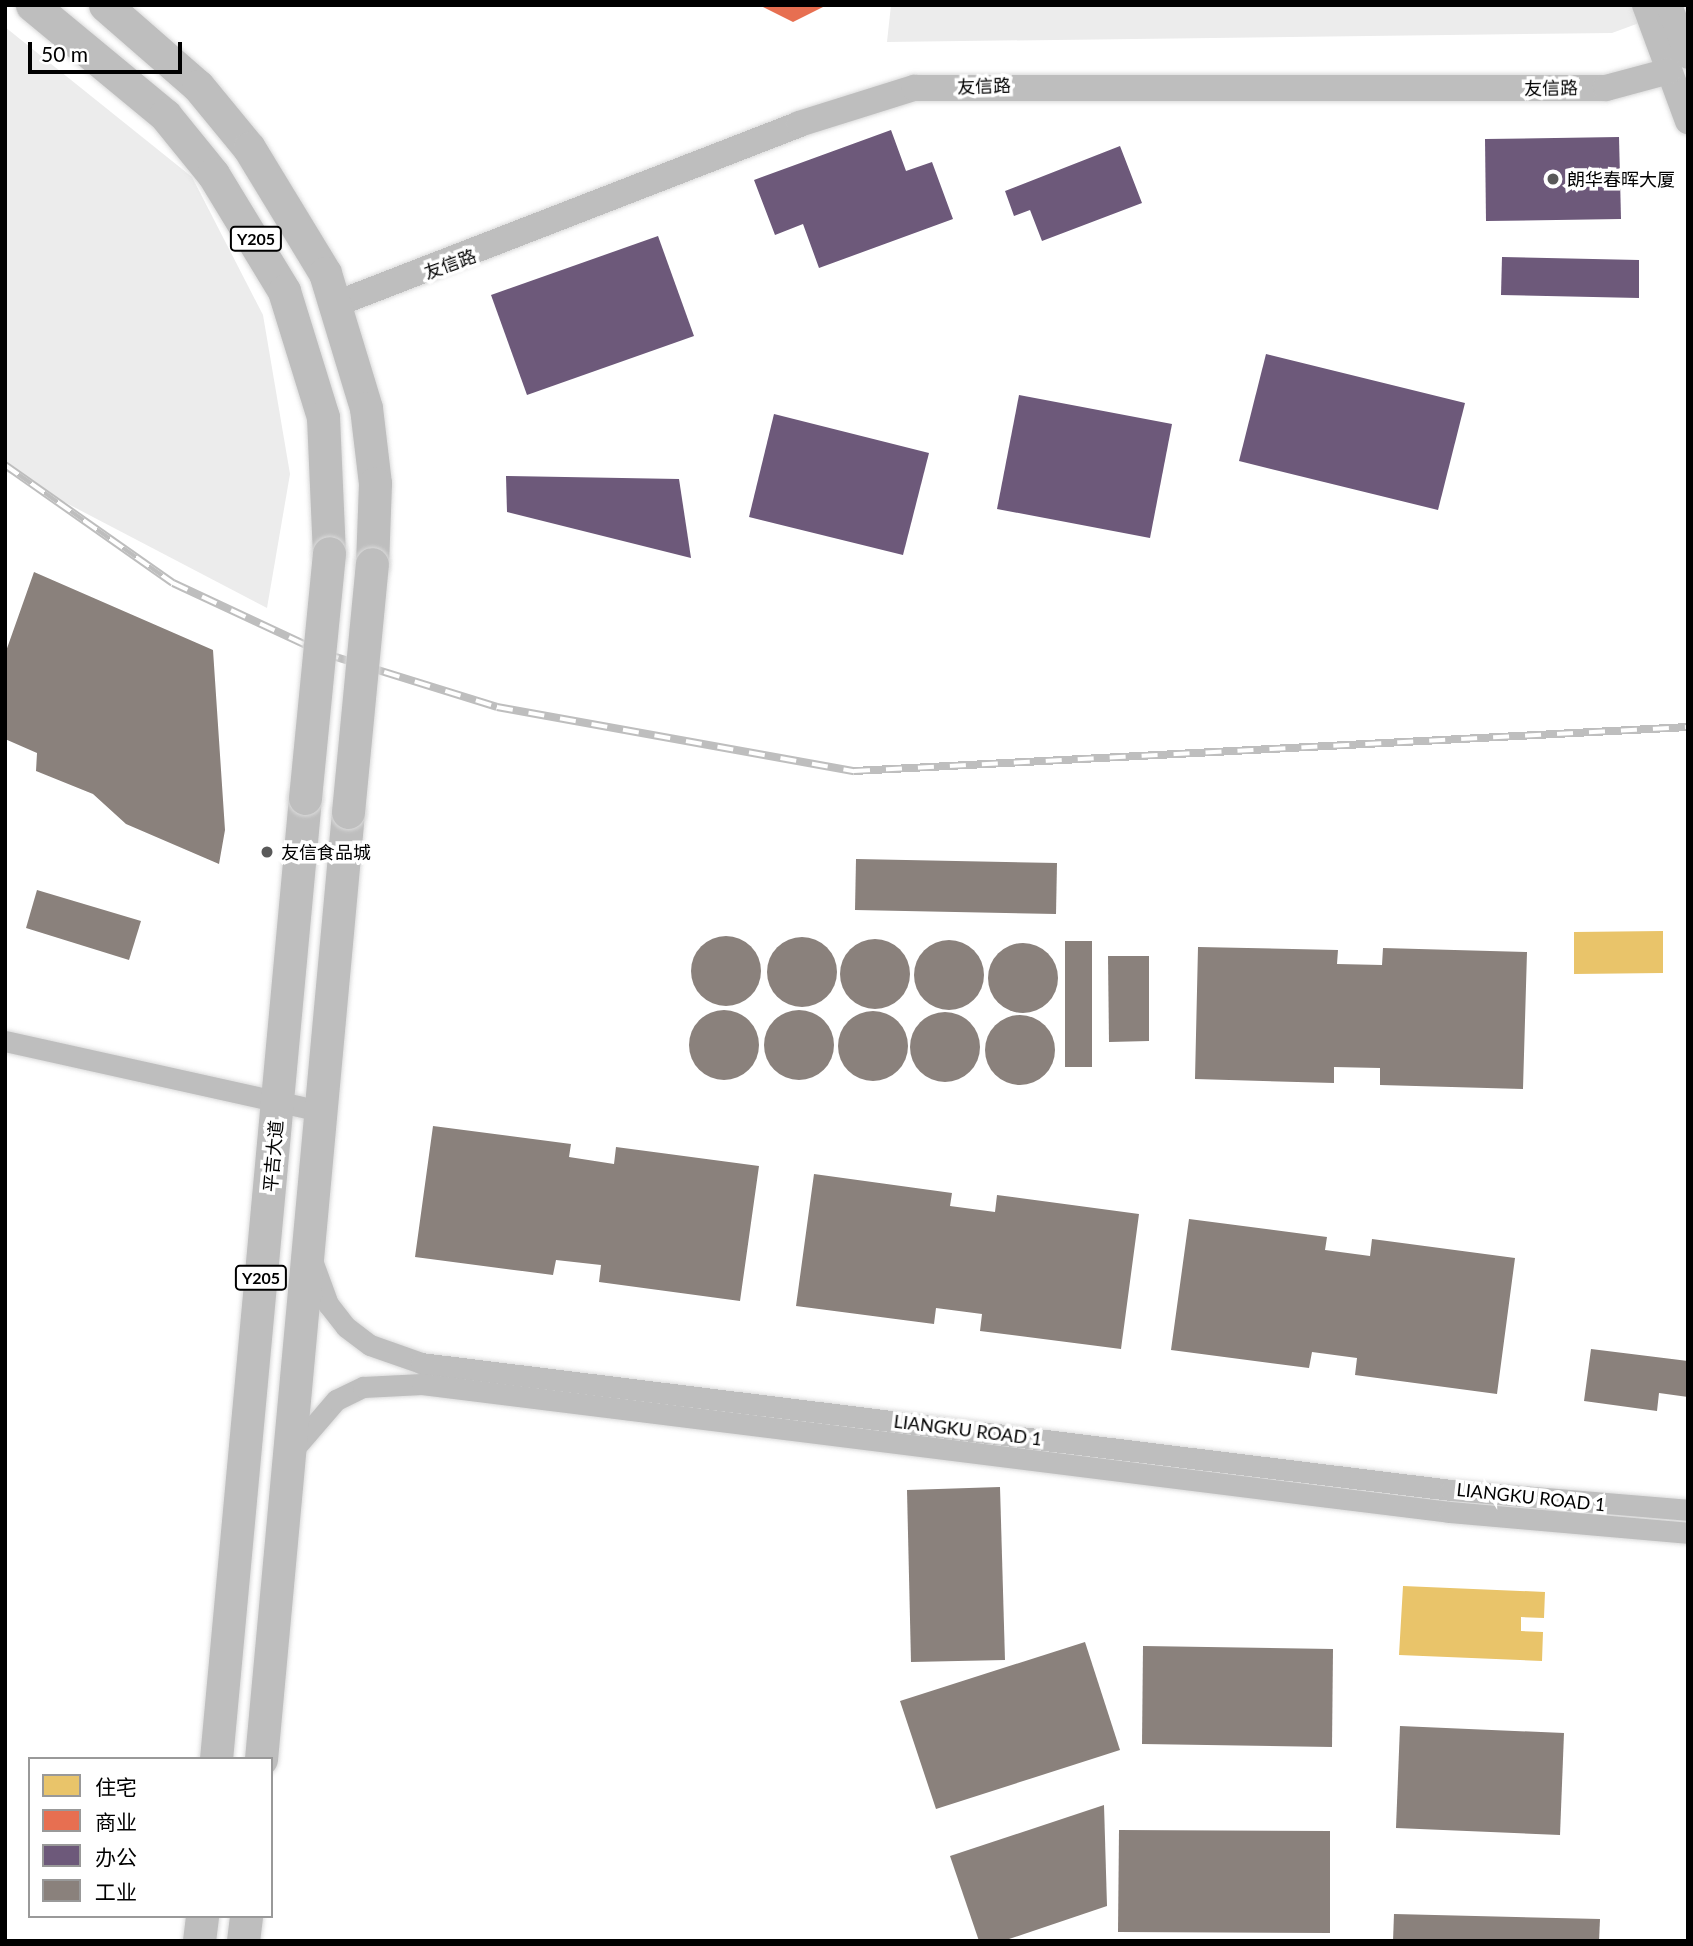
<!DOCTYPE html>
<html>
<head>
<meta charset="utf-8">
<style>
  body { margin:0 }
  #map { position:relative; width:1693px; height:1946px; overflow:hidden; background:#fff; font-family:Lato,"Noto Sans SC",sans-serif }
  div>[style] { position:absolute }
  [style*='--x'] { left:calc(var(--x)*1px); top:calc(var(--y)*1px); width:calc(var(--w)*1px); rotate:calc(var(--a)*1deg) }
  .green>* { inset:0; background:#ececec }
  .homes>* { inset:0; background:#e9c46a }
  .shops>* { inset:0; background:#e76f51 }
  .offices>* { inset:0; background:#6d597a }
  .industry>* { inset:0; background:#8a817c }
  .round { border-radius:50% }
  .roads { filter:drop-shadow(0 0 2px #dbdbdb) drop-shadow(0 0 2px #dbdbdb) }
  .minor>* { height:21px; margin:-10.5px; padding:0 10.5px; transform-origin:10.5px; border-radius:10.5px; background:#bebebe }
  .tertiary>* { height:26px; margin:-13px; padding:0 13px; transform-origin:13px; border-radius:13px; background:#bebebe }
  .primary>* { height:33px; margin:-16.5px; padding:0 16.5px; transform-origin:16.5px; border-radius:16.5px; background:#bebebe }
  .rail>* { height:8px; margin-top:-4px; transform-origin:0; background:repeating-linear-gradient(90deg,#fff 0 16px,#bebebe 0 32px); box-sizing:border-box; border-block:2px solid #bebebe }
  .bridges { filter:drop-shadow(0 0 2px #dbdbdb) drop-shadow(0 0 2px #dbdbdb) }
  .primary-bridge>* { height:33px; margin:-16.5px; padding:0 16.5px; transform-origin:16.5px; border-radius:16.5px; background:#bebebe }
  .dots>* { width:19px; height:19px; translate:-50% -50%; box-sizing:border-box; border:4px solid #fff; border-radius:50% }
  span { translate:-50% -50%; white-space:nowrap; text-align:center; line-height:1.15; -webkit-text-stroke:7px #fff; paint-order:stroke }
  .shield-label span { padding:2px 5px; background:#fff; border:2px solid; border-radius:5px; -webkit-text-stroke-width:0 }
  .shield-label { font-size:16px; color:#000; font-weight:700 }
  .street-label { font-size:18px; color:#000 }
  .poi-label { font-size:18px; color:#000 }
  .left { translate:0 -50%; text-align:left }
  .frame { position:absolute; inset:0; border:7px solid #000; pointer-events:none }
  .legend { position:absolute; left:28px; top:1757px; width:245px; height:161px; box-sizing:border-box; background:#fff; border:2px solid #999; margin:0; padding:9px 12px; list-style:none; font-size:21px; color:#000 }
  .legend li { display:flex; align-items:center; gap:14px; height:35px }
  .legend b { width:35px; border:2px solid #999 }
  .scale { position:absolute; left:28px; top:42px; width:154px; height:32px; box-sizing:border-box; border:4px solid #000; border-top:0; padding-left:9px; font-size:21px; line-height:24px; white-space:nowrap; color:#000; -webkit-text-stroke:5px #fff; paint-order:stroke }
</style>
</head>
<body>
<div id="map">
  <div class="green">
    <i style="clip-path:polygon(891px 5px,1688px 5px,1612px 33px,887px 42px)"></i>
    <i style="clip-path:polygon(5px 27px,192px 177px,263px 315px,290px 474px,267px 608px,5px 471px)"></i>
  </div>
  <div class="homes">
    <i style="clip-path:polygon(1663px 931px,1663px 973px,1574px 974px,1574px 932px)"></i>
    <i style="clip-path:polygon(1403px 1586px,1545px 1592px,1544px 1618px,1521px 1617px,1521px 1631px,1543px 1632px,1542px 1661px,1399px 1655px)"></i>
  </div>
  <div class="shops">
    <i style="clip-path:polygon(759px 5px,827px 5px,793px 22px)"></i>
  </div>
  <div class="offices">
    <i style="clip-path:polygon(891px 130px,906px 171px,932px 162px,953px 219px,819px 268px,803px 224px,775px 235px,754px 180px)"></i>
    <i style="clip-path:polygon(1619px 137px,1621px 219px,1486px 221px,1485px 139px)"></i>
    <i style="clip-path:polygon(1120px 146px,1142px 203px,1042px 241px,1030px 210px,1014px 216px,1005px 191px)"></i>
    <i style="clip-path:polygon(658px 236px,694px 336px,527px 395px,491px 295px)"></i>
    <i style="clip-path:polygon(1502px 257px,1639px 260px,1639px 298px,1501px 295px)"></i>
    <i style="clip-path:polygon(1266px 354px,1465px 403px,1438px 510px,1239px 461px)"></i>
    <i style="clip-path:polygon(1019px 395px,1172px 424px,1150px 538px,997px 509px)"></i>
    <i style="clip-path:polygon(774px 414px,929px 453px,903px 555px,749px 517px)"></i>
    <i style="clip-path:polygon(506px 476px,679px 479px,691px 558px,507px 512px)"></i>
  </div>
  <div class="industry">
    <i style="clip-path:polygon(34px 572px,213px 650px,225px 830px,219px 864px,126px 824px,93px 794px,36px 771px,37px 753px,5px 739px,5px 654px)"></i>
    <i style="clip-path:polygon(856px 859px,1057px 863px,1056px 914px,855px 910px)"></i>
    <i style="clip-path:polygon(37px 890px,141px 921px,129px 960px,26px 928px)"></i>
    <i class="round" style="left:691px;top:936px;width:70px;height:70px"></i>
    <i class="round" style="left:767px;top:937px;width:70px;height:70px"></i>
    <i class="round" style="left:840px;top:939px;width:70px;height:70px"></i>
    <i class="round" style="left:914px;top:940px;width:70px;height:70px"></i>
    <i style="clip-path:polygon(1065px 941px,1092px 941px,1092px 1067px,1065px 1067px)"></i>
    <i class="round" style="left:988px;top:943px;width:70px;height:70px"></i>
    <i style="clip-path:polygon(1198px 947px,1338px 950px,1337px 964px,1382px 965px,1383px 948px,1527px 952px,1523px 1089px,1380px 1085px,1380px 1068px,1334px 1067px,1334px 1083px,1195px 1079px)"></i>
    <i style="clip-path:polygon(1108px 956px,1149px 956px,1149px 1041px,1109px 1042px)"></i>
    <i class="round" style="left:689px;top:1010px;width:70px;height:70px"></i>
    <i class="round" style="left:764px;top:1010px;width:70px;height:70px"></i>
    <i class="round" style="left:838px;top:1011px;width:70px;height:70px"></i>
    <i class="round" style="left:910px;top:1012px;width:70px;height:70px"></i>
    <i class="round" style="left:985px;top:1015px;width:70px;height:70px"></i>
    <i style="clip-path:polygon(433px 1126px,571px 1144px,569px 1157px,614px 1164px,616px 1147px,759px 1166px,740px 1301px,599px 1282px,601px 1265px,556px 1260px,553px 1275px,415px 1257px)"></i>
    <i style="clip-path:polygon(814px 1174px,952px 1193px,950px 1206px,995px 1212px,997px 1195px,1139px 1214px,1121px 1349px,980px 1331px,982px 1314px,936px 1308px,934px 1324px,796px 1306px)"></i>
    <i style="clip-path:polygon(1189px 1219px,1327px 1237px,1325px 1250px,1370px 1256px,1372px 1239px,1515px 1258px,1497px 1394px,1355px 1375px,1357px 1358px,1312px 1352px,1309px 1368px,1171px 1350px)"></i>
    <i style="clip-path:polygon(1591px 1349px,1688px 1361px,1688px 1397px,1659px 1393px,1657px 1411px,1584px 1401px)"></i>
    <i style="clip-path:polygon(1000px 1487px,1005px 1660px,911px 1662px,907px 1490px)"></i>
    <i style="clip-path:polygon(1085px 1642px,1120px 1750px,936px 1809px,900px 1701px)"></i>
    <i style="clip-path:polygon(1143px 1646px,1333px 1649px,1332px 1747px,1142px 1744px)"></i>
    <i style="clip-path:polygon(1400px 1726px,1564px 1733px,1560px 1835px,1396px 1828px)"></i>
    <i style="clip-path:polygon(1104px 1805px,1107px 1906px,1003px 1941px,979px 1941px,950px 1856px)"></i>
    <i style="clip-path:polygon(1119px 1830px,1330px 1831px,1330px 1933px,1118px 1932px)"></i>
    <i style="clip-path:polygon(1394px 1914px,1600px 1919px,1599px 1941px,1393px 1941px)"></i>
  </div>
  <div class="roads">
    <div class="minor">
      <i style="--x:5;--y:1041;--w:323;--a:12.5"></i>
      <i style="--x:313;--y:1263;--w:44;--a:69.9"></i>
      <i style="--x:328;--y:1304;--w:29;--a:52"></i>
      <i style="--x:346;--y:1327;--w:30;--a:37"></i>
      <i style="--x:370;--y:1345;--w:54;--a:19.4"></i>
      <i style="--x:421;--y:1363;--w:1038;--a:7.03"></i>
      <i style="--x:1451;--y:1490;--w:238;--a:4.8"></i>
      <i style="--x:293;--y:1450;--w:66;--a:-49.3"></i>
      <i style="--x:336;--y:1400;--w:30;--a:-26"></i>
      <i style="--x:363;--y:1387;--w:59;--a:-2.9"></i>
      <i style="--x:422;--y:1384;--w:1035;--a:7.1"></i>
      <i style="--x:1449;--y:1512;--w:240;--a:5"></i>
    </div>
    <div class="tertiary">
      <i style="--x:1645;--y:5;--w:124;--a:69.7"></i>
      <i style="--x:1669;--y:5;--w:54;--a:69.6"></i>
      <i style="--x:336;--y:304;--w:497;--a:-21.2"></i>
      <i style="--x:799;--y:124;--w:121;--a:-17.4"></i>
      <i style="--x:914;--y:88;--w:692;--a:0"></i>
      <i style="--x:1606;--y:88;--w:65;--a:-15.1"></i>
    </div>
    <div class="primary">
      <i style="--x:32;--y:5;--w:173;--a:39.6"></i>
      <i style="--x:165;--y:115;--w:76;--a:50.9"></i>
      <i style="--x:213;--y:174;--w:137;--a:58.7"></i>
      <i style="--x:284;--y:291;--w:132;--a:72.8"></i>
      <i style="--x:323;--y:417;--w:136;--a:87.5"></i>
      <i style="--x:105;--y:5;--w:123;--a:41.1"></i>
      <i style="--x:198;--y:86;--w:80;--a:50.6"></i>
      <i style="--x:249;--y:148;--w:146;--a:58.7"></i>
      <i style="--x:325;--y:273;--w:141;--a:73.1"></i>
      <i style="--x:366;--y:408;--w:76;--a:83.2"></i>
      <i style="--x:375;--y:483;--w:81;--a:92.1"></i>
      <i style="--x:216;--y:1759;--w:965;--a:-84.71"></i>
      <i style="--x:261;--y:1759;--w:951;--a:-84.75"></i>
      <i style="--x:199;--y:1941;--w:25;--a:-83"></i>
      <i style="--x:243;--y:1941;--w:25;--a:-83"></i>
    </div>
  </div>
  <div class="rail">
    <i style="--x:5;--y:465;--w:205;--a:35.1"></i>
    <i style="--x:173;--y:583;--w:166;--a:25"></i>
    <i style="--x:323;--y:653;--w:182;--a:17.2"></i>
    <i style="--x:497;--y:707;--w:363;--a:10.2"></i>
    <i style="--x:854;--y:771;--w:835;--a:-3.02"></i>
  </div>
  <div class="bridges">
    <div class="primary-bridge">
      <i style="--x:305;--y:798;--w:246;--a:-84.4"></i>
      <i style="--x:348;--y:812;--w:249;--a:-84.5"></i>
    </div>
  </div>
  <div class="dots">
    <i style="left:1553px;top:179px;background:#595959"></i>
    <i style="left:267px;top:852px;background:#595959"></i>
  </div>
  <div class="shield-label">
    <span style="left:256px;top:239px">Y205</span>
    <span style="left:261px;top:1278px">Y205</span>
  </div>
  <div class="street-label">
    <span style="left:984px;top:86px;rotate:-2deg">友信路</span>
    <span style="left:1551px;top:88px;rotate:-1deg">友信路</span>
    <span style="left:450px;top:264px;rotate:-20deg">友信路</span>
    <span style="left:273px;top:1156px;rotate:-85deg">平吉大道</span>
    <span style="left:968px;top:1430px;rotate:7deg">LIANGKU ROAD 1</span>
    <span style="left:1531px;top:1497px;rotate:6deg">LIANGKU ROAD 1</span>
  </div>
  <div class="poi-label">
    <span class="left" style="left:1567px;top:179px">朗华春晖大厦</span>
    <span class="left" style="left:281px;top:852px">友信食品城</span>
  </div>
  <div class="frame"></div>
  <ul class="legend">
  <li><b style="height:19px;background:#e9c46a"></b>住宅</li>
  <li><b style="height:19px;background:#e76f51"></b>商业</li>
  <li><b style="height:19px;background:#6d597a"></b>办公</li>
  <li><b style="height:19px;background:#8a817c"></b>工业</li>
  </ul>
  <div class="scale">50 m</div>
</div>
</body>
</html>
